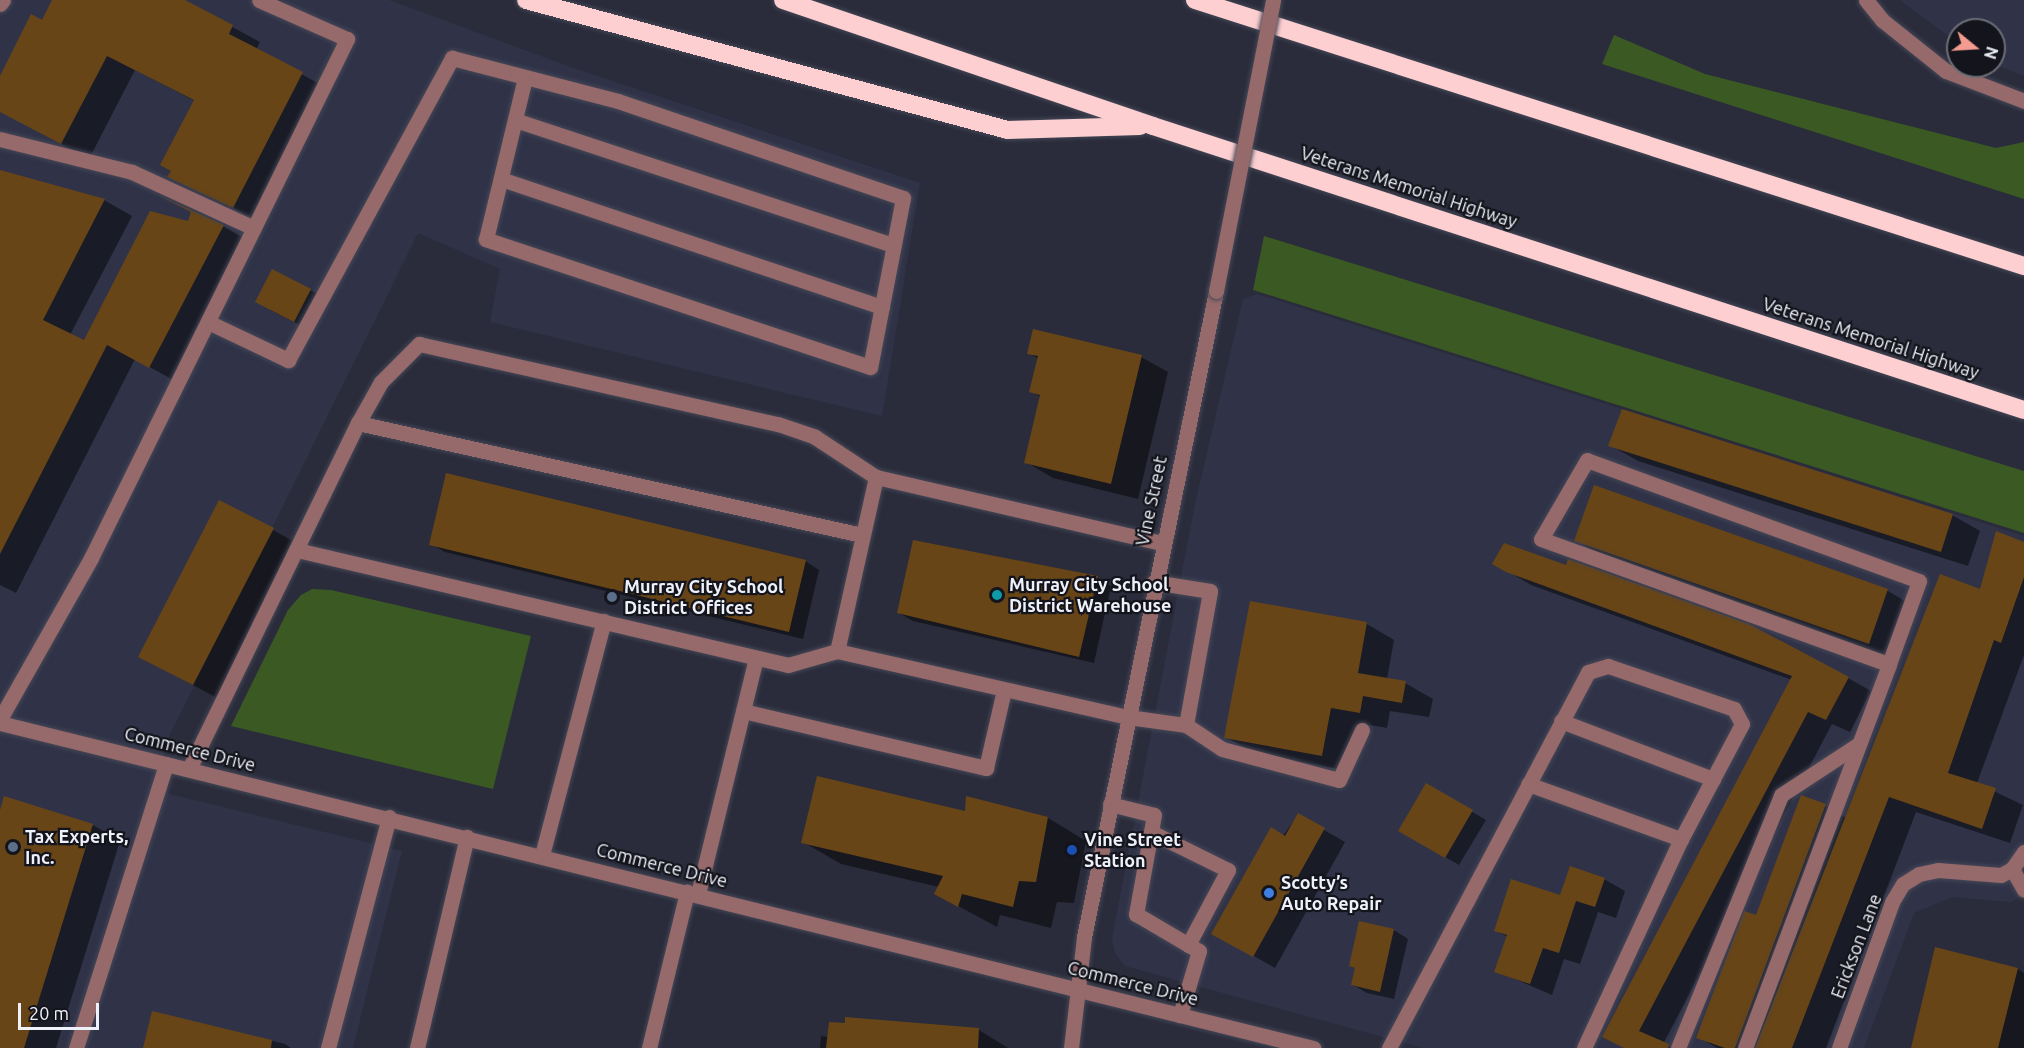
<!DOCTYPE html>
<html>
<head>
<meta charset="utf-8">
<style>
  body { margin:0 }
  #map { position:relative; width:2024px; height:1048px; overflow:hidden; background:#2a2c3b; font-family:Ubuntu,sans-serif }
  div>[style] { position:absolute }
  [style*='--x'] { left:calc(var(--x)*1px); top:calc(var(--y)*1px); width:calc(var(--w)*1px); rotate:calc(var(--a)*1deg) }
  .built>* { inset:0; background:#303348 }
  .green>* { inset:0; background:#3b5922 }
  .shadow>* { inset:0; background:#0007 }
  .building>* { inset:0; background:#684517 }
  .roads { filter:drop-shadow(0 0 2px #454756) drop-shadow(0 0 2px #454756) }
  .minor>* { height:15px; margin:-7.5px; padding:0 7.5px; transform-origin:7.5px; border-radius:7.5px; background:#96696a }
  .highway>* { height:18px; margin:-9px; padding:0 9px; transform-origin:9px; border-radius:9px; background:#fdcfd0 }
  .bridges { filter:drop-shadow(0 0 2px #454756) drop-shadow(0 0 2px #454756) }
  .minor-bridge>* { height:15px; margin:-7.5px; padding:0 7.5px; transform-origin:7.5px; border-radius:7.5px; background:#96696a }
  .dots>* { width:16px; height:16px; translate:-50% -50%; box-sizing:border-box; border:3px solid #14151c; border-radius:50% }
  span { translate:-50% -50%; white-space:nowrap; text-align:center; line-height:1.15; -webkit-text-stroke:4.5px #14151c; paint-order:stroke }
  .street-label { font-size:18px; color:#eef0fa }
  .poi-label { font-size:18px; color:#eef0fa; font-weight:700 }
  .left { translate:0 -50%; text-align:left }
  .north { position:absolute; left:1946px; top:18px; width:60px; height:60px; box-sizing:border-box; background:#14151c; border:2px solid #6b6d75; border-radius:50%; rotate:108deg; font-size:16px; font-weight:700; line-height:24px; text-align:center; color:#eef0fa }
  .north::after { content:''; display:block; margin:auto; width:21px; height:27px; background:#f59c90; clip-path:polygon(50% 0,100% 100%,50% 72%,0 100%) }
  .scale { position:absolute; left:18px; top:1003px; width:81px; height:27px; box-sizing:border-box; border:3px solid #eef0fa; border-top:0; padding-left:8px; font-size:18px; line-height:21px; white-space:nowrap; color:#eef0fa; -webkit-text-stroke:4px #14151c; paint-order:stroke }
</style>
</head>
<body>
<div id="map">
  <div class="built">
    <i style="clip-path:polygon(0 0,389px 0,576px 69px,920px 183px,882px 416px,490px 322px,500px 269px,418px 233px,169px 736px,153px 790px,402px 851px,353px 1048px,0 1048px)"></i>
    <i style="clip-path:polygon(1900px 0,2024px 0,2024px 76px,1994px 64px,1994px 30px,1958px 30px,1958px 43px)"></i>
    <i style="clip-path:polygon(1257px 294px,2024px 536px,2024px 893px,2012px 902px,1952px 897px,1914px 913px,1864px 1048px,1423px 1048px,1125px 966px,1115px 953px,1112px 939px,1195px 504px,1243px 299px)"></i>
  </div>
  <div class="green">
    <i style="clip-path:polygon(1614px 35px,1705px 74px,1996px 148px,2024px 142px,2024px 199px,1602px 64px)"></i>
    <i style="clip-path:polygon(1264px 236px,2024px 471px,2024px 533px,1253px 290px)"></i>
    <i style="clip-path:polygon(312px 589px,331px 590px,531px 636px,493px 789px,231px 726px,288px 610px,301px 595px)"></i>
  </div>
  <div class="shadow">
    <i style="clip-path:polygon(54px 0,182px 0,260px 42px,256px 50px,329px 89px,261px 222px,169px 177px,195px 101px,135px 70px,89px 159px,0 111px,0 79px,43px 22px)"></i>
    <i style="clip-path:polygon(0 172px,104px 200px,132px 216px,70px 335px,85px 342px,189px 222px,223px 226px,250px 242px,177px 382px,135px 359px,16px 593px,0 585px)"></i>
    <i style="clip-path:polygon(310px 290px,324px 298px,308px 329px,270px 310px)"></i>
    <i style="clip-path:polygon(1029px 353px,1141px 357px,1168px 372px,1138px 499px,1053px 478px,1026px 462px,1041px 397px,1031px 391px,1039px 359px)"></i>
    <i style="clip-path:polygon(1610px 445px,1952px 515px,1980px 531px,1968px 566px,1638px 461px)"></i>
    <i style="clip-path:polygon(1595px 487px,1888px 591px,1915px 607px,1896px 659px,1604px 556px,1576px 540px)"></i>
    <i style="clip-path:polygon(273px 530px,300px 545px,221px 700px,140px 657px)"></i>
    <i style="clip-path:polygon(431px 544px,805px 561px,819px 570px,803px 639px,445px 552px)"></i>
    <i style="clip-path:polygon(2024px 544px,2024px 655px,1977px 783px,2023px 805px,2010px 843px,1916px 812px,1826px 1048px,1717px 1048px,1698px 1037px,1757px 917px,1825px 806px,1844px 817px,1849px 815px,1981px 591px)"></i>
    <i style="clip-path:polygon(1494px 563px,1848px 678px,1871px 691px,1850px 732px,1832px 724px,1663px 1044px,1671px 1048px,1624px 1048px,1604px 1036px,1792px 680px,1531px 585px)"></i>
    <i style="clip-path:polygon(1097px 578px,1111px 586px,1094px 663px,913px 621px,899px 613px)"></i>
    <i style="clip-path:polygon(1251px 602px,1367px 624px,1394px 640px,1387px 679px,1405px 683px,1433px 699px,1429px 717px,1390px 711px,1387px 728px,1359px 723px,1349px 771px,1254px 753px,1226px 737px)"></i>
    <i style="clip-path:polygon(1427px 785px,1486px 820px,1459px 865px,1400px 831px)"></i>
    <i style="clip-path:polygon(967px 813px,1048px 818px,1086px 841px,1074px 903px,1057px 902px,1051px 928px,1000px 915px,997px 927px,936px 894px,939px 887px,841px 864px,803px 842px)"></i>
    <i style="clip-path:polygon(0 815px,93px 825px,120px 841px,56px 1048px,0 1048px)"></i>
    <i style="clip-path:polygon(1298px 815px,1345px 842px,1275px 968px,1213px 933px)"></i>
    <i style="clip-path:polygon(1604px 879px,1625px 891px,1616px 918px,1598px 912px,1580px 964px,1564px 959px,1552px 995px,1496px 971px,1508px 937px,1496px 931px)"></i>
    <i style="clip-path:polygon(1360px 923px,1394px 930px,1408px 939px,1394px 999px,1367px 993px,1353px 985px,1357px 969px,1350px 966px)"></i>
    <i style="clip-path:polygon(2018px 969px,2024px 973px,2024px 1048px,1912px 1048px)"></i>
    <i style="clip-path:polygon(153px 1013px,285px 1044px,291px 1048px,144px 1048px)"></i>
    <i style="clip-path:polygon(847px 1018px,979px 1030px,1008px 1048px,820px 1048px,821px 1036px,829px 1037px,846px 1025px)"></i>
  </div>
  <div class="building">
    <i style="clip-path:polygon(52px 0,185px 0,233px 25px,229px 34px,303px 72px,233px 208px,167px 177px,171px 171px,160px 165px,194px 100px,107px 56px,61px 144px,0 112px,0 76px,31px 14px,42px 20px)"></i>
    <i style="clip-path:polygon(0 170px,105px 199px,43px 320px,84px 340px,150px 211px,188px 221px,191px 212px,158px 195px,224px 225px,149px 368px,107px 345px,0 554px)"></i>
    <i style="clip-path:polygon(272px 269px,311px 289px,294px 322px,255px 302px)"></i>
    <i style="clip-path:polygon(1033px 329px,1142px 355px,1111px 484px,1024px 463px,1040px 395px,1029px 392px,1038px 356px,1027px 354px)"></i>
    <i style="clip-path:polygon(1622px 409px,1953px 514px,1941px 552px,1608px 446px)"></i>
    <i style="clip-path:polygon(446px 473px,806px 560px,789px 632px,429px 545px)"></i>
    <i style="clip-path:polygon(1594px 485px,1888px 589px,1869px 644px,1574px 541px)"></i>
    <i style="clip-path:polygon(219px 500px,274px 528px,193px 685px,138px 657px)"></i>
    <i style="clip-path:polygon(1996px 531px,2024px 542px,2024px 577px,2001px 643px,1994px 640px,1948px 773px,1996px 788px,1982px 829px,1889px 797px,1792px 1048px,1755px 1048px,1940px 574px,1980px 589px)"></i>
    <i style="clip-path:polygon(913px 540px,1098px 576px,1079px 657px,897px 613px)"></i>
    <i style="clip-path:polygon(1504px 543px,1566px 565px,1568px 559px,1749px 624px,1849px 677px,1826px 720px,1808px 712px,1639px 1031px,1669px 1044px,1668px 1048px,1624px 1048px,1602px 1037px,1792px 676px,1506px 572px,1492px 564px)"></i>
    <i style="clip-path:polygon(1250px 601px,1367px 622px,1358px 673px,1406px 681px,1402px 703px,1363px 696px,1360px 713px,1331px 708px,1322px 756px,1224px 738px)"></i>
    <i style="clip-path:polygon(817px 776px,965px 811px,966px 796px,1048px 817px,1036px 882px,1019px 881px,1013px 907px,962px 894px,958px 907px,934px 894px,943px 876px,801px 843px)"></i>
    <i style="clip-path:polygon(1426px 783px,1473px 810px,1445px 858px,1398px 831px)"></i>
    <i style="clip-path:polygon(1801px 795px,1826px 804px,1735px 1048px,1725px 1048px,1696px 1038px,1744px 911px,1756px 915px)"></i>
    <i style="clip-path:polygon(4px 796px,93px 824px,24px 1048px,0 1048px,0 810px)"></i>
    <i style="clip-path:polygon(1298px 813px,1325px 828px,1253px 957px,1211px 934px,1271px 827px,1285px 836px)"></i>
    <i style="clip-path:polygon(1570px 866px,1605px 878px,1595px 907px,1576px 901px,1559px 953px,1543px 948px,1530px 984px,1494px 972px,1507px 935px,1494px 931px,1511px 879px,1560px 895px)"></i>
    <i style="clip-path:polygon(1359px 921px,1394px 929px,1380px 992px,1351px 985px,1355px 968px,1349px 966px)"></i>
    <i style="clip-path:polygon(1935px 947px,2018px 968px,1998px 1048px,1911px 1048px)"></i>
    <i style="clip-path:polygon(152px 1011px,272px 1040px,271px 1048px,143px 1048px)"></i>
    <i style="clip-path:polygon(845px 1017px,979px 1028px,978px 1048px,826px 1048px,829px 1022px,845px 1023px)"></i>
  </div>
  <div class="roads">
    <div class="minor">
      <i style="--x:1866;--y:0;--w:26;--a:51"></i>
      <i style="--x:1882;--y:20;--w:82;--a:38.6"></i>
      <i style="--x:1946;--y:71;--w:84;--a:21"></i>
      <i style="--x:0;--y:4;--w:5;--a:-53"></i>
      <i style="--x:515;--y:120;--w:399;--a:18.3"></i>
      <i style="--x:0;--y:139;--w:136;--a:14"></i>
      <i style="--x:132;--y:172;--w:134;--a:24.7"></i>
      <i style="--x:501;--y:179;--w:402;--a:18.6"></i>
      <i style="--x:208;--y:322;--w:89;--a:25.4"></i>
      <i style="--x:288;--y:360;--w:344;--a:-61.5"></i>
      <i style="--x:452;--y:58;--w:171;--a:14.5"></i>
      <i style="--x:618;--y:101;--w:301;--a:18.8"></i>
      <i style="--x:903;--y:198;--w:172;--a:101"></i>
      <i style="--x:870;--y:367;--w:405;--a:-161.6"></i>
      <i style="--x:486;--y:239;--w:166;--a:-76.4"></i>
      <i style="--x:358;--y:423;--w:516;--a:12.53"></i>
      <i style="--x:876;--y:477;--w:178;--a:102.6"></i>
      <i style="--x:837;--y:651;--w:298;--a:12.8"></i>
      <i style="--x:1128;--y:717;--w:59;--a:7.9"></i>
      <i style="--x:1186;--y:725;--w:136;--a:-79.8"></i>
      <i style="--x:1210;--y:591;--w:57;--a:-170.9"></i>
      <i style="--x:297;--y:550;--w:504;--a:13.18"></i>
      <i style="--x:788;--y:665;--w:51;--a:-15.9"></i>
      <i style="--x:743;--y:711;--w:250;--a:13.2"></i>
      <i style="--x:986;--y:768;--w:80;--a:-77"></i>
      <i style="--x:0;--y:719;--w:185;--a:-60.5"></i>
      <i style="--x:91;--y:558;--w:579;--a:-63.74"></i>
      <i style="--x:347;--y:39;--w:96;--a:-156.1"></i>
      <i style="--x:1561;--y:721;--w:163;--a:20.9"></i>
      <i style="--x:0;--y:723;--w:1353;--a:13.9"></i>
      <i style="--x:1186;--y:725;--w:43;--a:33.7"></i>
      <i style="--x:1222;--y:749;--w:121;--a:14.8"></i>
      <i style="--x:1339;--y:780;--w:55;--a:-65.3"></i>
      <i style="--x:189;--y:769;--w:385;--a:-64"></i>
      <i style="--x:358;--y:423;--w:47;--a:-60.7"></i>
      <i style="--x:381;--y:382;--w:54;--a:-45"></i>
      <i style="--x:419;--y:344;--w:368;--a:12.6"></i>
      <i style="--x:778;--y:424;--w:39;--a:19"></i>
      <i style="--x:815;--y:437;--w:73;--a:33.3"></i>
      <i style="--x:876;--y:477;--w:294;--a:13"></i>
      <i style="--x:1528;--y:784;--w:163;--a:19.8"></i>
      <i style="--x:1110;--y:804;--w:45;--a:14"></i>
      <i style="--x:1154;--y:815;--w:101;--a:100.3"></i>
      <i style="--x:1136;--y:914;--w:73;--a:30.4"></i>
      <i style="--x:1199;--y:951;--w:67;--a:106.5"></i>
      <i style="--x:1151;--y:832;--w:86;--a:26.3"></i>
      <i style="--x:1228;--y:870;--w:85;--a:118.1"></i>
      <i style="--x:542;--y:855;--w:242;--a:-75.2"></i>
      <i style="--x:2012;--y:869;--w:24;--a:60"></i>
      <i style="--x:698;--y:894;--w:243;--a:-76.2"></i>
      <i style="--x:76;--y:1048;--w:298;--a:-72.4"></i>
      <i style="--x:328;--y:1048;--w:239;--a:-75.2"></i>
      <i style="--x:417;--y:1048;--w:217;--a:-76.7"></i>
      <i style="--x:649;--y:1048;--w:161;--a:-76.3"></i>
      <i style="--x:1071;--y:1048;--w:112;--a:-83.3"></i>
      <i style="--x:1084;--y:937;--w:659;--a:-78.45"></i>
      <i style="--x:1389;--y:1048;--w:425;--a:-62.1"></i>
      <i style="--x:1588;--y:672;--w:21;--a:-17"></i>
      <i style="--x:1608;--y:666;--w:133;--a:18.8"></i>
      <i style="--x:1734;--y:709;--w:17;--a:62"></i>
      <i style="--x:1742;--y:724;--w:130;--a:117.9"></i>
      <i style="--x:1681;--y:839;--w:230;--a:114.9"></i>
      <i style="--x:1678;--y:1048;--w:273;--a:-67.8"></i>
      <i style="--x:1781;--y:795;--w:93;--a:-33.2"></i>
      <i style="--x:1745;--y:1048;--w:410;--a:-69.4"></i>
      <i style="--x:1889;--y:664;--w:88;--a:-70.1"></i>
      <i style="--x:1919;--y:581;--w:353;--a:-160"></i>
      <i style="--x:1587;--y:460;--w:91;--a:120.2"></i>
      <i style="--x:1541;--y:539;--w:370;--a:19.8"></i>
      <i style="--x:1839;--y:1048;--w:155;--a:-70"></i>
      <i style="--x:1892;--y:902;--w:21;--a:-59"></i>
      <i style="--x:1903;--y:884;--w:19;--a:-32"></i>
      <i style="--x:1919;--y:874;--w:19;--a:-12"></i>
      <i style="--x:1938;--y:870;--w:63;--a:4.5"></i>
      <i style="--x:2001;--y:875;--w:13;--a:-29"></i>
      <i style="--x:2012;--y:869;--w:21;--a:-55"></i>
    </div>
    <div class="highway">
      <i style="--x:526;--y:0;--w:498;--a:15.1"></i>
      <i style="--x:1007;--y:130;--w:133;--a:-1.7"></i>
      <i style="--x:783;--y:0;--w:391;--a:18.8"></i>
      <i style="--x:1153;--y:126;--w:916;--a:18.06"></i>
      <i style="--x:1195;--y:0;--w:871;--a:17.79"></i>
    </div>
  </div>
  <div class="bridges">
    <div class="minor-bridge">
      <i style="--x:1216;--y:291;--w:297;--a:-78.9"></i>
    </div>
  </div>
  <div class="dots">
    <i style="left:997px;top:595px;background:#0f9aa8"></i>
    <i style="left:612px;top:597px;background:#5c6f8a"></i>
    <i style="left:13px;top:847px;background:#5c6f8a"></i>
    <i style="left:1072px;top:850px;background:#1a4fb4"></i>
    <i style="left:1269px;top:893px;background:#3f7fe0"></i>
  </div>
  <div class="street-label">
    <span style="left:1409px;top:187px;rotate:18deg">Veterans Memorial Highway</span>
    <span style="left:1871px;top:338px;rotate:18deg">Veterans Memorial Highway</span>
    <span style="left:1151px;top:501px;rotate:-78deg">Vine Street</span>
    <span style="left:190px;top:749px;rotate:14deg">Commerce Drive</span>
    <span style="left:662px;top:865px;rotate:14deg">Commerce Drive</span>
    <span style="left:1856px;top:946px;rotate:-69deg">Erickson Lane</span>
    <span style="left:1133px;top:983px;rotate:14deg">Commerce Drive</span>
  </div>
  <div class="poi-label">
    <span class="left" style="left:1009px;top:595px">Murray City School<br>District Warehouse</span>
    <span class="left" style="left:624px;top:597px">Murray City School<br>District Offices</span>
    <span class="left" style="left:25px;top:847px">Tax Experts,<br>Inc.</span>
    <span class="left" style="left:1084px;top:850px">Vine Street<br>Station</span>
    <span class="left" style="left:1281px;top:893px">Scotty’s<br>Auto Repair</span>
  </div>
  <div class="north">N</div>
  <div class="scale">20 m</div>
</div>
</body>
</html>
